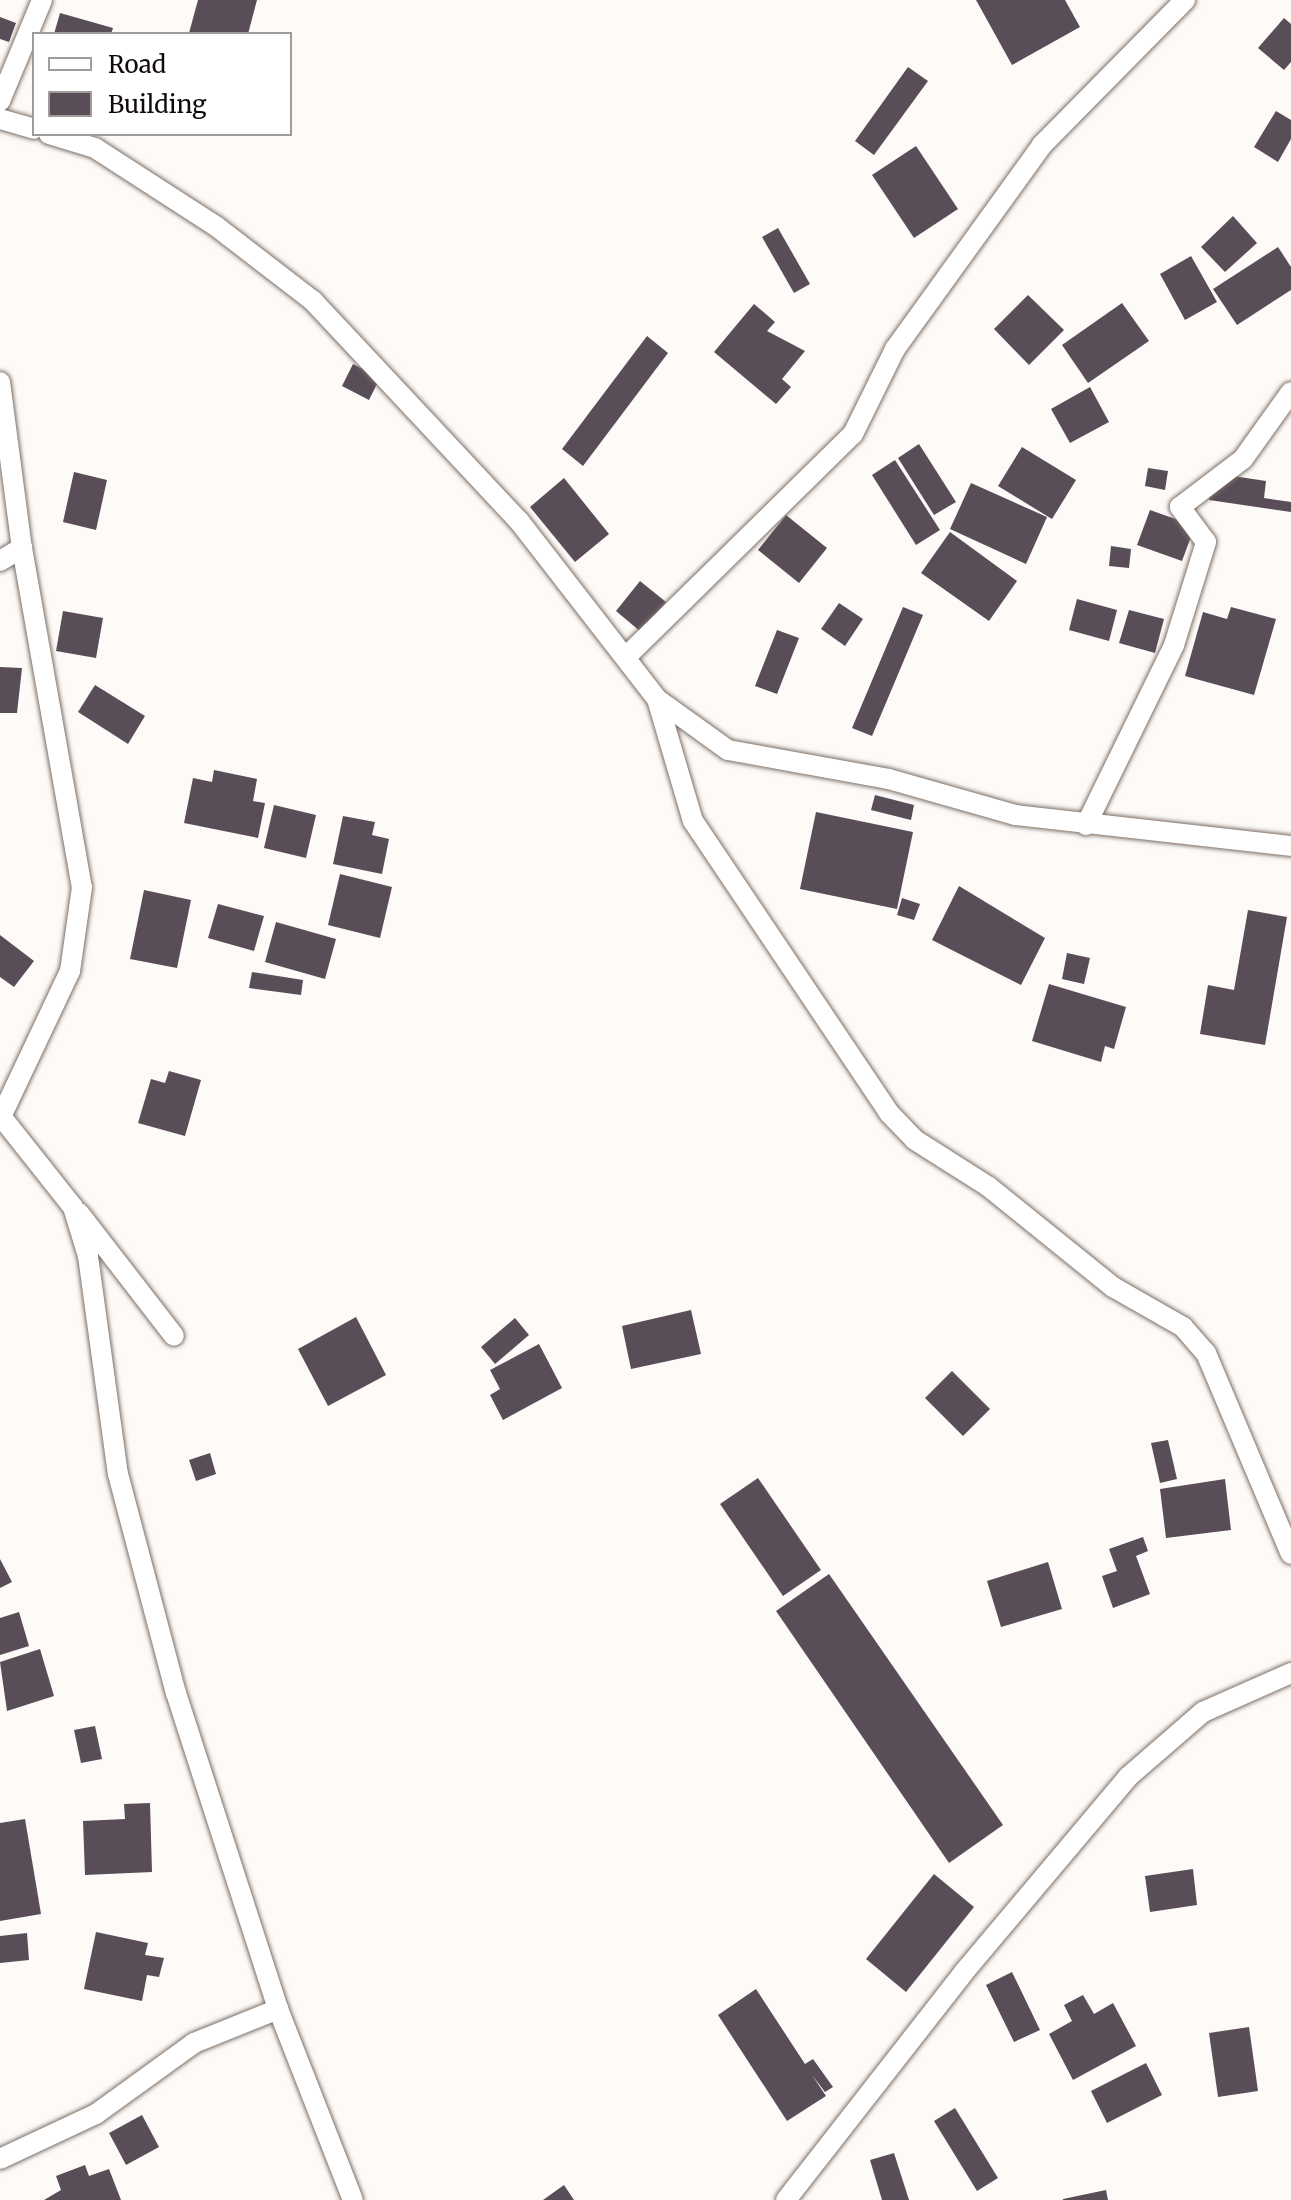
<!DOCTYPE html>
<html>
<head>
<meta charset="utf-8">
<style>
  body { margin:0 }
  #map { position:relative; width:1291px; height:2200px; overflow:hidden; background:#fdfaf8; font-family:Merriweather,serif }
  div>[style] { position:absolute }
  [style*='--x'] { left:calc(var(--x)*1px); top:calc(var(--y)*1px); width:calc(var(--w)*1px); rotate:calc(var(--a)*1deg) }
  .building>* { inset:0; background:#594d58 }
  .roads { filter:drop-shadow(0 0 2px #7d6f64) drop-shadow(0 0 2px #7d6f64) }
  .street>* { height:20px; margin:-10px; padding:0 10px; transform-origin:10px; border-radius:10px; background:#fff }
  span { translate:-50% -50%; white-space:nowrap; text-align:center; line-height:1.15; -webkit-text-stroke:8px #fff; paint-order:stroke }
  .legend { position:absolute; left:32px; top:32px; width:260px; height:104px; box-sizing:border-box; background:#fff; border:2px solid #9f9d9c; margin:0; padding:10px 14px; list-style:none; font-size:24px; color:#100b08 }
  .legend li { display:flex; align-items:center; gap:16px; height:40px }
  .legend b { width:40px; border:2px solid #9f9d9c }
</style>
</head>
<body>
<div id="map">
  <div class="building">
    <i style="clip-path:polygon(198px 0,257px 0,248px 34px,189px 33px)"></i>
    <i style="clip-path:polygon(976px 0,1065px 0,1080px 27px,1012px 65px)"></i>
    <i style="clip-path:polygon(60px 13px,113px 28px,111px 34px,54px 34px)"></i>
    <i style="clip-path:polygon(0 17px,16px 23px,9px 42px,0 39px)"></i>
    <i style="clip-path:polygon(1284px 18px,1291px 24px,1291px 62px,1284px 70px,1258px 48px)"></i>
    <i style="clip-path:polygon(908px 67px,928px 81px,874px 155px,855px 141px)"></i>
    <i style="clip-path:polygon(1276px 111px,1291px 120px,1291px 139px,1278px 162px,1254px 147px)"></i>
    <i style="clip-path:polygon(916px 146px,958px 209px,914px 238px,872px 175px)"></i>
    <i style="clip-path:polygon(1233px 216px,1257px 243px,1225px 272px,1201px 247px)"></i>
    <i style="clip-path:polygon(778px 228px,810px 284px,794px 293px,762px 237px)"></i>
    <i style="clip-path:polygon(1278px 247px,1291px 267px,1291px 290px,1237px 325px,1213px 289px)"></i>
    <i style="clip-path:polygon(1191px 256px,1217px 302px,1185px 320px,1160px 274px)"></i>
    <i style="clip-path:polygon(1028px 295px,1064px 330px,1029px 365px,994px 329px)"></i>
    <i style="clip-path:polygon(1122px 303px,1149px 341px,1088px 383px,1062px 345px)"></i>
    <i style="clip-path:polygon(754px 304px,775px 322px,767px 331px,805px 351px,782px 379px,791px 387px,776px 404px,714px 352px)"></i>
    <i style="clip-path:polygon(647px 336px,668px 353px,583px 466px,562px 449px)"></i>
    <i style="clip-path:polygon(353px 364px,380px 378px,369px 400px,342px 386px)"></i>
    <i style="clip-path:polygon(1090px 387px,1109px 422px,1070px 443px,1051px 409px)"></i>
    <i style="clip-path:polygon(919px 444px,956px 502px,934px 515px,898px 458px)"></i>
    <i style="clip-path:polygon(1022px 447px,1076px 480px,1052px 519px,998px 486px)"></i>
    <i style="clip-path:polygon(895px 460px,940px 530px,916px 545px,872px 475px)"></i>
    <i style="clip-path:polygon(1148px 468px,1168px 471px,1165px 490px,1145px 486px)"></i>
    <i style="clip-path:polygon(74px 472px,107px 480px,96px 530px,63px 522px)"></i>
    <i style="clip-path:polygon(1213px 473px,1266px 481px,1264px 498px,1291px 502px,1291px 512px,1209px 500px)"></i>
    <i style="clip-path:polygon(564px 478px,609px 534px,575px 562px,530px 507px)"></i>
    <i style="clip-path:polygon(971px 483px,1047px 517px,1026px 564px,950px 529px)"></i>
    <i style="clip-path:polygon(1150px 510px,1195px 526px,1182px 561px,1137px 545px)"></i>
    <i style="clip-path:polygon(786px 515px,827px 548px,799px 583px,758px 550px)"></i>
    <i style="clip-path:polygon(950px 532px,1017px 581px,989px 621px,921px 573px)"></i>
    <i style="clip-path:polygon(1111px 546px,1131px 549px,1129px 568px,1109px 566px)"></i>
    <i style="clip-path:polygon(640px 581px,666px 602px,641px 632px,616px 611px)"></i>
    <i style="clip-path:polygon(1077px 599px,1117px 610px,1109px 641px,1069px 630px)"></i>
    <i style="clip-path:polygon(839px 603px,863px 619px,845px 646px,821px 629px)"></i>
    <i style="clip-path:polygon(903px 607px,923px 615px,872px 736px,852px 728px)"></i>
    <i style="clip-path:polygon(1231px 607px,1276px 619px,1254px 695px,1185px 676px,1203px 612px,1227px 619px)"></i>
    <i style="clip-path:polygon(1129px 610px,1164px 619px,1155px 653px,1119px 643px)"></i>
    <i style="clip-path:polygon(63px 611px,103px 618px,96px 658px,56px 651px)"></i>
    <i style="clip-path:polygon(777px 630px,799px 638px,777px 694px,755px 686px)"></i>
    <i style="clip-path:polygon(0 667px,22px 668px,17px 713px,0 713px)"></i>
    <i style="clip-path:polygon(95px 685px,145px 716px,128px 744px,78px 712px)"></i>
    <i style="clip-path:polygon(214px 770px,257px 779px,253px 801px,265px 803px,258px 838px,184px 823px,193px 778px,212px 782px)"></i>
    <i style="clip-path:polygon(875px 795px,914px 805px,911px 820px,871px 810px)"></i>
    <i style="clip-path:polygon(274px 805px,316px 815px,306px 858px,264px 848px)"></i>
    <i style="clip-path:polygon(816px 812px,913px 832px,897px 909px,800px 889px)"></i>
    <i style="clip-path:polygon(343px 816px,375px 822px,372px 835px,389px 839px,382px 874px,333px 864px)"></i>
    <i style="clip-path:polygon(340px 874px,392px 887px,380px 938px,328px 925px)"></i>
    <i style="clip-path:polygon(959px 886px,1045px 938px,1021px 985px,932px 940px)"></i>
    <i style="clip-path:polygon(144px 890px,191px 900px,177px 968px,130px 959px)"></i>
    <i style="clip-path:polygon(902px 898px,920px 904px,914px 920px,897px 915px)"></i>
    <i style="clip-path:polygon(218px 904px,264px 916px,254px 951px,208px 938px)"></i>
    <i style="clip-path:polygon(1248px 910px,1287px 917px,1265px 1045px,1200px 1034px,1208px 985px,1234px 990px)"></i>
    <i style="clip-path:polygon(276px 922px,336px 939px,325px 979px,265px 962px)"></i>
    <i style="clip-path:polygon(0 935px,34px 961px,14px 987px,0 977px)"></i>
    <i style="clip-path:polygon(1067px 953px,1090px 958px,1084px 984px,1062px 979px)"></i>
    <i style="clip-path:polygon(252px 972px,303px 980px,301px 995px,249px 988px)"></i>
    <i style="clip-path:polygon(1049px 984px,1126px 1007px,1114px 1049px,1105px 1046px,1101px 1062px,1032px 1041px)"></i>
    <i style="clip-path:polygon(169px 1071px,201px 1080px,185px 1136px,138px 1123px,151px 1079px,165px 1083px)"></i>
    <i style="clip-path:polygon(691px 1310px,701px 1354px,631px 1369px,622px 1326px)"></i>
    <i style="clip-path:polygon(356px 1317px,386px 1375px,328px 1406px,298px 1349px)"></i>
    <i style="clip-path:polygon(515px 1318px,529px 1335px,495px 1364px,481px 1347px)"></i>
    <i style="clip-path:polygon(539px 1344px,562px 1388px,503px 1420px,490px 1395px,500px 1389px,490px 1370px)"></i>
    <i style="clip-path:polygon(952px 1371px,990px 1409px,963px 1436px,925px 1398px)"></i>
    <i style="clip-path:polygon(1168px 1440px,1177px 1479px,1160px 1483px,1151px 1443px)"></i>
    <i style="clip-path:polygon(210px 1453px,216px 1474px,196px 1481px,189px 1460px)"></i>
    <i style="clip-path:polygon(758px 1478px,821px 1570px,783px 1596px,720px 1504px)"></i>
    <i style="clip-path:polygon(1225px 1479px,1231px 1530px,1166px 1538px,1160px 1489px)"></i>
    <i style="clip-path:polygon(1143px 1537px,1148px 1551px,1136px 1556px,1150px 1594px,1113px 1608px,1102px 1576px,1117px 1571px,1109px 1549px)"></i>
    <i style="clip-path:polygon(0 1559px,12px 1582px,0 1588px)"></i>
    <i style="clip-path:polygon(1048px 1562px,1062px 1609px,1001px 1627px,987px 1581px)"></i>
    <i style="clip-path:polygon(829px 1574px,1003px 1825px,949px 1863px,776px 1611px)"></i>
    <i style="clip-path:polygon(19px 1612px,29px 1646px,0 1655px,0 1618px)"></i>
    <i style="clip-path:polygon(40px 1649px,54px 1696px,7px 1711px,0 1662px)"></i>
    <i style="clip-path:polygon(95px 1726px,102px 1759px,81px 1763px,74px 1730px)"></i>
    <i style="clip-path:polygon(150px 1803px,152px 1872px,85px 1875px,83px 1821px,125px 1819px,124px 1804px)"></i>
    <i style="clip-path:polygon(25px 1819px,41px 1914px,0 1921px,0 1823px)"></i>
    <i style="clip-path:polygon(1193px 1869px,1197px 1905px,1150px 1912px,1145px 1876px)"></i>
    <i style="clip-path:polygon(934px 1874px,974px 1907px,906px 1992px,866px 1959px)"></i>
    <i style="clip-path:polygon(96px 1932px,148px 1943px,145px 1955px,164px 1958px,159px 1977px,147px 1975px,142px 2001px,84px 1989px)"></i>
    <i style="clip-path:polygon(27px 1933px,29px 1960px,0 1963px,0 1936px)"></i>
    <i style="clip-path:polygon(1012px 1972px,1040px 2030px,1014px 2042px,986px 1985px)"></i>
    <i style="clip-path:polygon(756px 1989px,805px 2064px,813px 2059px,833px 2087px,825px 2092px,812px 2075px,826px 2096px,787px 2121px,718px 2015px)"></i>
    <i style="clip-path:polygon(1083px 1995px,1094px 2014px,1113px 2003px,1136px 2046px,1073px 2080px,1049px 2034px,1072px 2021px,1064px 2005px)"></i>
    <i style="clip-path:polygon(1249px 2027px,1258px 2091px,1218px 2097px,1209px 2033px)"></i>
    <i style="clip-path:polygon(1146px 2063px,1162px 2095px,1107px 2123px,1091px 2091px)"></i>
    <i style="clip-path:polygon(955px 2108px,998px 2178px,977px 2191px,934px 2121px)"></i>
    <i style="clip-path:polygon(142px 2115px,159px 2147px,126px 2165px,109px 2133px)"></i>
    <i style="clip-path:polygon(894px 2153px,909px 2200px,882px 2200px,870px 2160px)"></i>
    <i style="clip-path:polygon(85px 2165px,89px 2176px,109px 2169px,121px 2200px,44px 2200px,61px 2190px,56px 2176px)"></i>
    <i style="clip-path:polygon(564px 2185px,574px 2200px,543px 2200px)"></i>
    <i style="clip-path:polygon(1106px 2190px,1108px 2200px,1063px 2200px,1063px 2199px)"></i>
  </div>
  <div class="roads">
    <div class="street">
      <i style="--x:0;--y:101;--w:109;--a:-67.4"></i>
      <i style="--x:0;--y:119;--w:35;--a:16"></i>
      <i style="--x:49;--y:134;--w:48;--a:16.9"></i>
      <i style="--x:95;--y:148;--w:145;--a:32.9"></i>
      <i style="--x:217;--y:227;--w:121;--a:37.6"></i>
      <i style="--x:313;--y:301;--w:301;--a:46.9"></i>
      <i style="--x:519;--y:521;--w:225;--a:52.2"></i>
      <i style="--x:657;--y:699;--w:87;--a:35.7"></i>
      <i style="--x:728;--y:750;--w:164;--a:10.2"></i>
      <i style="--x:889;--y:779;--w:131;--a:15.9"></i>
      <i style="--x:1015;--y:815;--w:278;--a:6.4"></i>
      <i style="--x:0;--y:382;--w:167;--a:82.5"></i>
      <i style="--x:22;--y:548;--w:344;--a:80"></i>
      <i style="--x:82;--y:887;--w:85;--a:98.1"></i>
      <i style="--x:70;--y:971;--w:164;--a:115.3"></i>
      <i style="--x:0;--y:561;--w:26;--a:-31"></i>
      <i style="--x:628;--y:655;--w:315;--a:-44.5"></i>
      <i style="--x:853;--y:434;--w:95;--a:-63.7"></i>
      <i style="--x:895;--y:349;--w:251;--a:-54.2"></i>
      <i style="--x:1042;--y:145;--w:204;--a:-45.4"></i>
      <i style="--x:657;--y:699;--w:127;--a:73.6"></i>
      <i style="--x:693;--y:821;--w:352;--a:56.1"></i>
      <i style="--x:889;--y:1113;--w:37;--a:46"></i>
      <i style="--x:915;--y:1140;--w:88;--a:32.4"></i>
      <i style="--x:989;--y:1187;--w:159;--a:38.9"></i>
      <i style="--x:1113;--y:1287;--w:81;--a:29.7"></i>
      <i style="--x:1183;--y:1327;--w:35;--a:49"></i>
      <i style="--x:1206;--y:1353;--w:218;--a:67.1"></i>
      <i style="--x:1086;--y:825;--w:200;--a:-63.9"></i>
      <i style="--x:1174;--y:645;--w:108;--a:-72.7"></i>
      <i style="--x:1206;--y:542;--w:44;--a:-126.6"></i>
      <i style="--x:1180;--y:507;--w:79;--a:-37.3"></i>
      <i style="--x:1243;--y:459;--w:82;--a:-54.4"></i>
      <i style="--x:0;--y:1115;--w:117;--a:51.6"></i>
      <i style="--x:73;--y:1207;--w:51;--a:73"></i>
      <i style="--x:88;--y:1256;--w:220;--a:82.2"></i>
      <i style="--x:118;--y:1474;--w:227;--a:75.2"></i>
      <i style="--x:176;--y:1693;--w:332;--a:72.1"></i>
      <i style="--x:278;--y:2009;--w:205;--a:68.6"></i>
      <i style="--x:79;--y:1213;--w:155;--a:52.3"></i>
      <i style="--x:0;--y:2159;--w:106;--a:-25.1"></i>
      <i style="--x:96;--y:2114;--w:121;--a:-35.9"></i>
      <i style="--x:194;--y:2043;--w:91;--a:-22"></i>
      <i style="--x:786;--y:2200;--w:289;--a:-52"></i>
      <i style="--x:964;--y:1972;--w:255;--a:-49.9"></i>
      <i style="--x:1128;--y:1777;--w:99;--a:-40.9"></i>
      <i style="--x:1203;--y:1712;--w:96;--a:-23.9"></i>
    </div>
  </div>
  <ul class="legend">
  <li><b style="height:10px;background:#fff"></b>Road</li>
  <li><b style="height:22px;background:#594d58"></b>Building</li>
  </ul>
</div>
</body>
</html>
